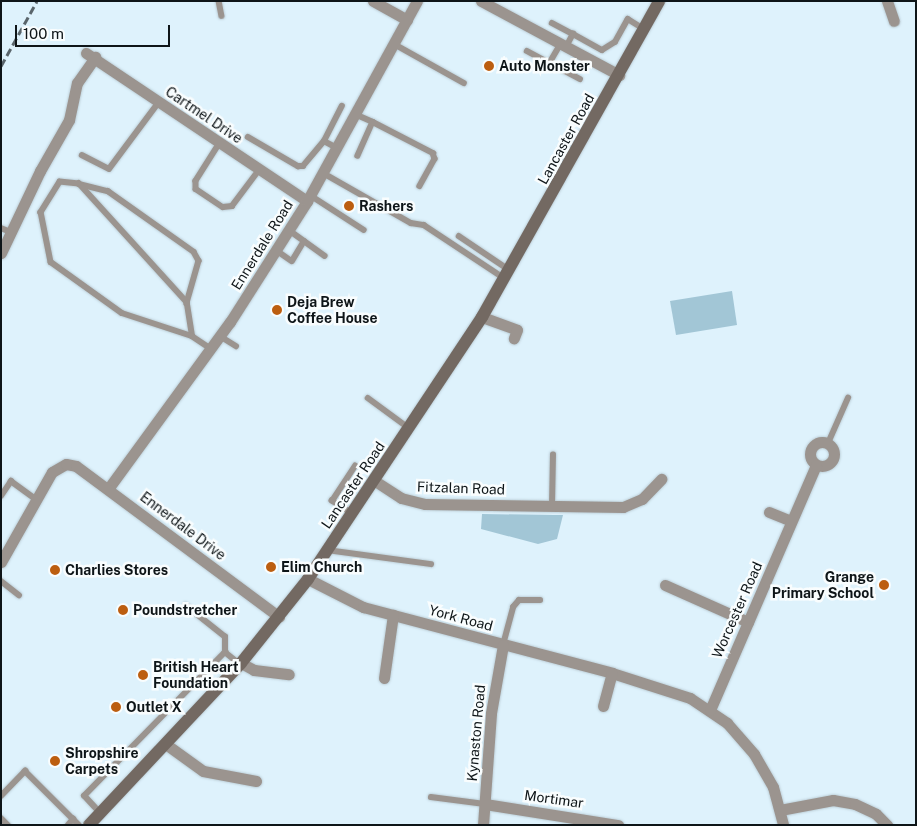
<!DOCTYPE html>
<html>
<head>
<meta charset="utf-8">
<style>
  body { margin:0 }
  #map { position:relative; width:917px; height:826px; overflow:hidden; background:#def2fc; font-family:"Public Sans",sans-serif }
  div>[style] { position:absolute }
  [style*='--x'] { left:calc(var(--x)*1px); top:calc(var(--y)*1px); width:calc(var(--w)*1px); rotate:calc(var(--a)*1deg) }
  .green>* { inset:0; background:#a2c6d6 }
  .roads { filter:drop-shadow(0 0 1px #bdcfd8) drop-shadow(0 0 1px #bdcfd8) }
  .lane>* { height:5.5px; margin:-2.75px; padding:0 2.75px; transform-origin:2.75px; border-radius:2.75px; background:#9b948f }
  .street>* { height:11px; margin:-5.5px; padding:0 5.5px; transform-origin:5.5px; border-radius:5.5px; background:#9b948f }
  .street>.ring { margin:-5.5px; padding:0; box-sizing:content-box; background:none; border:11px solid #9b948f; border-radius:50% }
  .secondary>* { height:12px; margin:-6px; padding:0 6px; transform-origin:6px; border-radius:6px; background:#736962 }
  .rail>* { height:3px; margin-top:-1.5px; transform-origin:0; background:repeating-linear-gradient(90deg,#5a656b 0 8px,transparent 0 12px) }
  .dots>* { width:14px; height:14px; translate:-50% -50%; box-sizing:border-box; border:2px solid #f9fdfe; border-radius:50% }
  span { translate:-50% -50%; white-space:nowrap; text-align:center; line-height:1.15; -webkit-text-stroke:5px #f9fdfe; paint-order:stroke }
  .poi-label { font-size:14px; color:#0e1518; font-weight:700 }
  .left { translate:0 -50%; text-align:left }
  .right { translate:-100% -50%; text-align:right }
  .street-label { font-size:14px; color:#0e1518 }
  .frame { position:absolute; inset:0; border:2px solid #0e1518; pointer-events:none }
  .scale { position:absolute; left:15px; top:25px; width:155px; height:22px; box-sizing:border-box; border:2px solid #0e1518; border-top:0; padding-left:6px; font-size:15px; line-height:18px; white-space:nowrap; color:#0e1518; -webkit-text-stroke:4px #f9fdfe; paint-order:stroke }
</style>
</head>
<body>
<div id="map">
  <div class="green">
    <i style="clip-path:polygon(732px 291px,737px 325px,676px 335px,670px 301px)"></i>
    <i style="clip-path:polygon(482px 514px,554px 515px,563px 515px,557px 539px,538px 544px,481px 529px)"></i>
  </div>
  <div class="roads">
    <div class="lane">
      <i style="--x:219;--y:1;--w:15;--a:79"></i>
      <i style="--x:552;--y:23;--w:24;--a:28"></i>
      <i style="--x:394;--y:44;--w:80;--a:29.1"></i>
      <i style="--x:561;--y:44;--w:22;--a:120"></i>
      <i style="--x:550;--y:63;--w:34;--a:28"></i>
      <i style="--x:566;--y:47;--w:15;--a:-62"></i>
      <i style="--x:573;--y:34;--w:33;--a:29"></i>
      <i style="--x:602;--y:50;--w:15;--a:-32"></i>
      <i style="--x:615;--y:42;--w:26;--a:-61"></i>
      <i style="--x:628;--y:19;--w:19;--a:32"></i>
      <i style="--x:527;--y:51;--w:26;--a:28"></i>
      <i style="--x:355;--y:114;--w:20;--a:24"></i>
      <i style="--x:373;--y:122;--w:37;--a:114"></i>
      <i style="--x:373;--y:122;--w:68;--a:27.3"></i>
      <i style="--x:433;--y:153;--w:6;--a:72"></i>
      <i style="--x:435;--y:159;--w:31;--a:119"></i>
      <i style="--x:248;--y:137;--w:58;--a:30.1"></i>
      <i style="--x:298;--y:166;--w:5;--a:0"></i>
      <i style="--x:303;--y:166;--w:33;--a:-50"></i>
      <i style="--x:324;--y:141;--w:15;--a:28"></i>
      <i style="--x:324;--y:141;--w:39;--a:-63"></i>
      <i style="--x:220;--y:143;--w:45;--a:122.3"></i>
      <i style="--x:196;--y:181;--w:8;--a:90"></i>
      <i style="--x:196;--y:189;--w:32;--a:34"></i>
      <i style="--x:223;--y:207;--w:9;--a:-6"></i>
      <i style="--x:232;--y:206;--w:45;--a:-53.1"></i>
      <i style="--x:82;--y:155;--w:30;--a:27"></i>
      <i style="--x:109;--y:169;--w:84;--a:-53.3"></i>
      <i style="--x:323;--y:173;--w:101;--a:29.6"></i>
      <i style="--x:411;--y:223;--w:13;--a:9"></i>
      <i style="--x:424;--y:225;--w:96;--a:33.5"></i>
      <i style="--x:79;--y:184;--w:30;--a:14"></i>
      <i style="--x:108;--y:191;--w:105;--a:35.3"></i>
      <i style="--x:194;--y:252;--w:10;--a:61"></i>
      <i style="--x:199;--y:261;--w:44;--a:105.9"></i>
      <i style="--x:310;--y:195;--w:64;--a:32.9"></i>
      <i style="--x:1;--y:228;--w:11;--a:22"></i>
      <i style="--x:289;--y:230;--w:44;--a:35.8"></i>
      <i style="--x:459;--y:236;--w:59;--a:34"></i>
      <i style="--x:276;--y:250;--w:19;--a:35"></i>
      <i style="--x:292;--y:261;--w:23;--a:-59"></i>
      <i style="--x:192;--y:336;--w:33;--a:-99"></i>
      <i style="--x:187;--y:303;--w:161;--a:-132.2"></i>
      <i style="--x:79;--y:184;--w:19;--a:-174"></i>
      <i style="--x:60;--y:182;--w:36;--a:122"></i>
      <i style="--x:41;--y:212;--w:51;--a:78.7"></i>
      <i style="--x:51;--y:262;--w:87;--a:35.7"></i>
      <i style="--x:122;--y:313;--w:74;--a:18.2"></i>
      <i style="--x:192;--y:336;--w:23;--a:34"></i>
      <i style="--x:220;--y:336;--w:19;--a:32"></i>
      <i style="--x:368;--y:398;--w:51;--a:36.2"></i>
      <i style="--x:829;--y:441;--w:47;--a:-66.2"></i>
      <i style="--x:1;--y:496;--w:18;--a:-56"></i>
      <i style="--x:11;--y:481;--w:31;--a:36"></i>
      <i style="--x:552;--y:506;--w:51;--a:-88.9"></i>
      <i style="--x:352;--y:514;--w:24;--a:-147"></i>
      <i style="--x:332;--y:501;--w:42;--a:-56.7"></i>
      <i style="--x:327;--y:550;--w:105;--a:7.7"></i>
      <i style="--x:1;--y:581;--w:23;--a:38"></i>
      <i style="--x:503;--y:645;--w:39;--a:-75"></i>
      <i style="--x:513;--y:607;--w:9;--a:-49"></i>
      <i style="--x:519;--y:600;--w:21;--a:0"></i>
      <i style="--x:225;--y:652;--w:19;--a:39"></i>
      <i style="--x:1;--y:796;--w:35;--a:-46"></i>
      <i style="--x:25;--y:771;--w:76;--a:45"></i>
      <i style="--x:431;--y:797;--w:54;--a:7.4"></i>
      <i style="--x:100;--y:813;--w:23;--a:-133"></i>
      <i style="--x:84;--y:796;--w:202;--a:-45.6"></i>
      <i style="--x:225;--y:652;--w:15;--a:-90"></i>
      <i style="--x:225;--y:637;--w:50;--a:-141.5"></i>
      <i style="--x:1;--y:818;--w:10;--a:45"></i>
      <i style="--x:68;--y:825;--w:8;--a:-50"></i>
    </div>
    <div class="street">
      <i style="--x:373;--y:1;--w:39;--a:29"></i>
      <i style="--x:481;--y:1;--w:157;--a:28.2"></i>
      <i style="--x:887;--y:1;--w:21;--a:71"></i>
      <i style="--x:86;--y:53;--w:266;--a:33.8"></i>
      <i style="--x:1;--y:253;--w:91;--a:-64.6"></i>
      <i style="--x:40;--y:171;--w:59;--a:-60.4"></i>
      <i style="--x:69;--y:120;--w:38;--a:-78"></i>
      <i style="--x:77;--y:83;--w:32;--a:-55"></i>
      <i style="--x:482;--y:317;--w:37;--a:20"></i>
      <i style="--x:517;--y:330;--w:9;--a:111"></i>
      <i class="ring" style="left:810px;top:442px;width:13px;height:13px"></i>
      <i style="--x:375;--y:481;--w:31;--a:33"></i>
      <i style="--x:401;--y:498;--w:25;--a:14"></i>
      <i style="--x:425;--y:504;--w:198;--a:0.9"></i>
      <i style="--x:623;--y:507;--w:21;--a:-23"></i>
      <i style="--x:642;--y:499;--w:28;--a:-46"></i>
      <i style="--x:108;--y:489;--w:207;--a:-53.9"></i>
      <i style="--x:230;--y:322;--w:143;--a:-57.5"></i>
      <i style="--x:307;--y:201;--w:228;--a:-61.2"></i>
      <i style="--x:769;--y:512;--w:24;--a:22"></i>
      <i style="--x:1;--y:562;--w:103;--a:-60.5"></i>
      <i style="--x:52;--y:472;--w:16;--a:-30"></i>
      <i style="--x:66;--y:464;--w:10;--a:11"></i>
      <i style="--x:76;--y:466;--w:253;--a:36.6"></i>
      <i style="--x:308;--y:579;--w:62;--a:27"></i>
      <i style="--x:363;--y:607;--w:258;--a:14.8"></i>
      <i style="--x:612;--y:673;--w:82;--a:17.8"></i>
      <i style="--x:690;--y:698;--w:45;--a:34"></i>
      <i style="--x:727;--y:723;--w:41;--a:48.9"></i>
      <i style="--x:754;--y:754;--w:38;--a:60"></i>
      <i style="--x:773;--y:787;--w:39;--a:75"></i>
      <i style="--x:665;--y:585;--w:91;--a:24"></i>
      <i style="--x:241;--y:663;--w:15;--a:28"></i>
      <i style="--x:254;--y:670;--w:35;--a:7"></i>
      <i style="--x:384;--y:678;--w:64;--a:-81.9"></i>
      <i style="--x:603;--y:706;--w:34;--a:-75"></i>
      <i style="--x:710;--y:710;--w:267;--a:-66.6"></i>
      <i style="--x:167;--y:745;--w:44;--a:35.8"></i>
      <i style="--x:203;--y:771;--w:54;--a:10.7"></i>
      <i style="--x:485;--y:804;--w:135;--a:9"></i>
      <i style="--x:780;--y:810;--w:54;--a:-10.7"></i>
      <i style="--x:833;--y:800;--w:22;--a:10"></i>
      <i style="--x:855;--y:804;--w:23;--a:25"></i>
      <i style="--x:876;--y:814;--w:16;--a:45"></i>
      <i style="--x:483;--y:825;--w:112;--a:-85.9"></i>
      <i style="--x:491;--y:713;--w:69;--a:-80"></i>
    </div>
    <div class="secondary">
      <i style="--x:89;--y:825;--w:222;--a:-46.8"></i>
      <i style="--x:241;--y:663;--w:107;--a:-51.4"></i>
      <i style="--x:308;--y:579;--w:315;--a:-56.4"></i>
      <i style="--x:482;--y:317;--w:362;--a:-60.7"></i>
    </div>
  </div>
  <div class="rail">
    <i style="--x:1;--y:66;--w:74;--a:-61"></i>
  </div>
  <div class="dots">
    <i style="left:489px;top:66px;background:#bc5e10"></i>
    <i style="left:349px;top:206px;background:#bc5e10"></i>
    <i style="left:277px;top:310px;background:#bc5e10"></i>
    <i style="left:271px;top:567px;background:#bc5e10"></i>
    <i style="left:55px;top:570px;background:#bc5e10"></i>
    <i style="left:884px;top:585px;background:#bc5e10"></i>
    <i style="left:123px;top:610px;background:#bc5e10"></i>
    <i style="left:143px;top:675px;background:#bc5e10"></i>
    <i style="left:116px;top:707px;background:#bc5e10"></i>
    <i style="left:55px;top:761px;background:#bc5e10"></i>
  </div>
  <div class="poi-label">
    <span class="left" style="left:499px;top:66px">Auto Monster</span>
    <span class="left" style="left:359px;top:206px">Rashers</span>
    <span class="left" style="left:287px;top:310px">Deja Brew<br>Coffee House</span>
    <span class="left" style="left:281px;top:567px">Elim Church</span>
    <span class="left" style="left:65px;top:570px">Charlies Stores</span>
    <span class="right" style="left:874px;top:585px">Grange<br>Primary School</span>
    <span class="left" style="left:133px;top:610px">Poundstretcher</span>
    <span class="left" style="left:153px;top:675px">British Heart<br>Foundation</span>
    <span class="left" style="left:126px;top:707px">Outlet X</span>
    <span class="left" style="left:65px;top:761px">Shropshire<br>Carpets</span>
  </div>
  <div class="street-label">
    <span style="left:204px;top:115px;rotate:34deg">Cartmel Drive</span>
    <span style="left:566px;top:139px;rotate:-61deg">Lancaster Road</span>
    <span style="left:262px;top:245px;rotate:-58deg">Ennerdale Road</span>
    <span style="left:353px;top:485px;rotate:-56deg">Lancaster Road</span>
    <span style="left:461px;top:488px;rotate:2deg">Fitzalan Road</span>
    <span style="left:183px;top:526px;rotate:37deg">Ennerdale Drive</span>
    <span style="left:737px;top:610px;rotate:-66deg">Worcester Road</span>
    <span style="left:461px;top:618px;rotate:15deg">York Road</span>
    <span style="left:476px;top:733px;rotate:-85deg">Kynaston Road</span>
    <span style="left:554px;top:799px;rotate:8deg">Mortimar</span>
  </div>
  <div class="frame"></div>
  <div class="scale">100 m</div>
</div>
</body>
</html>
